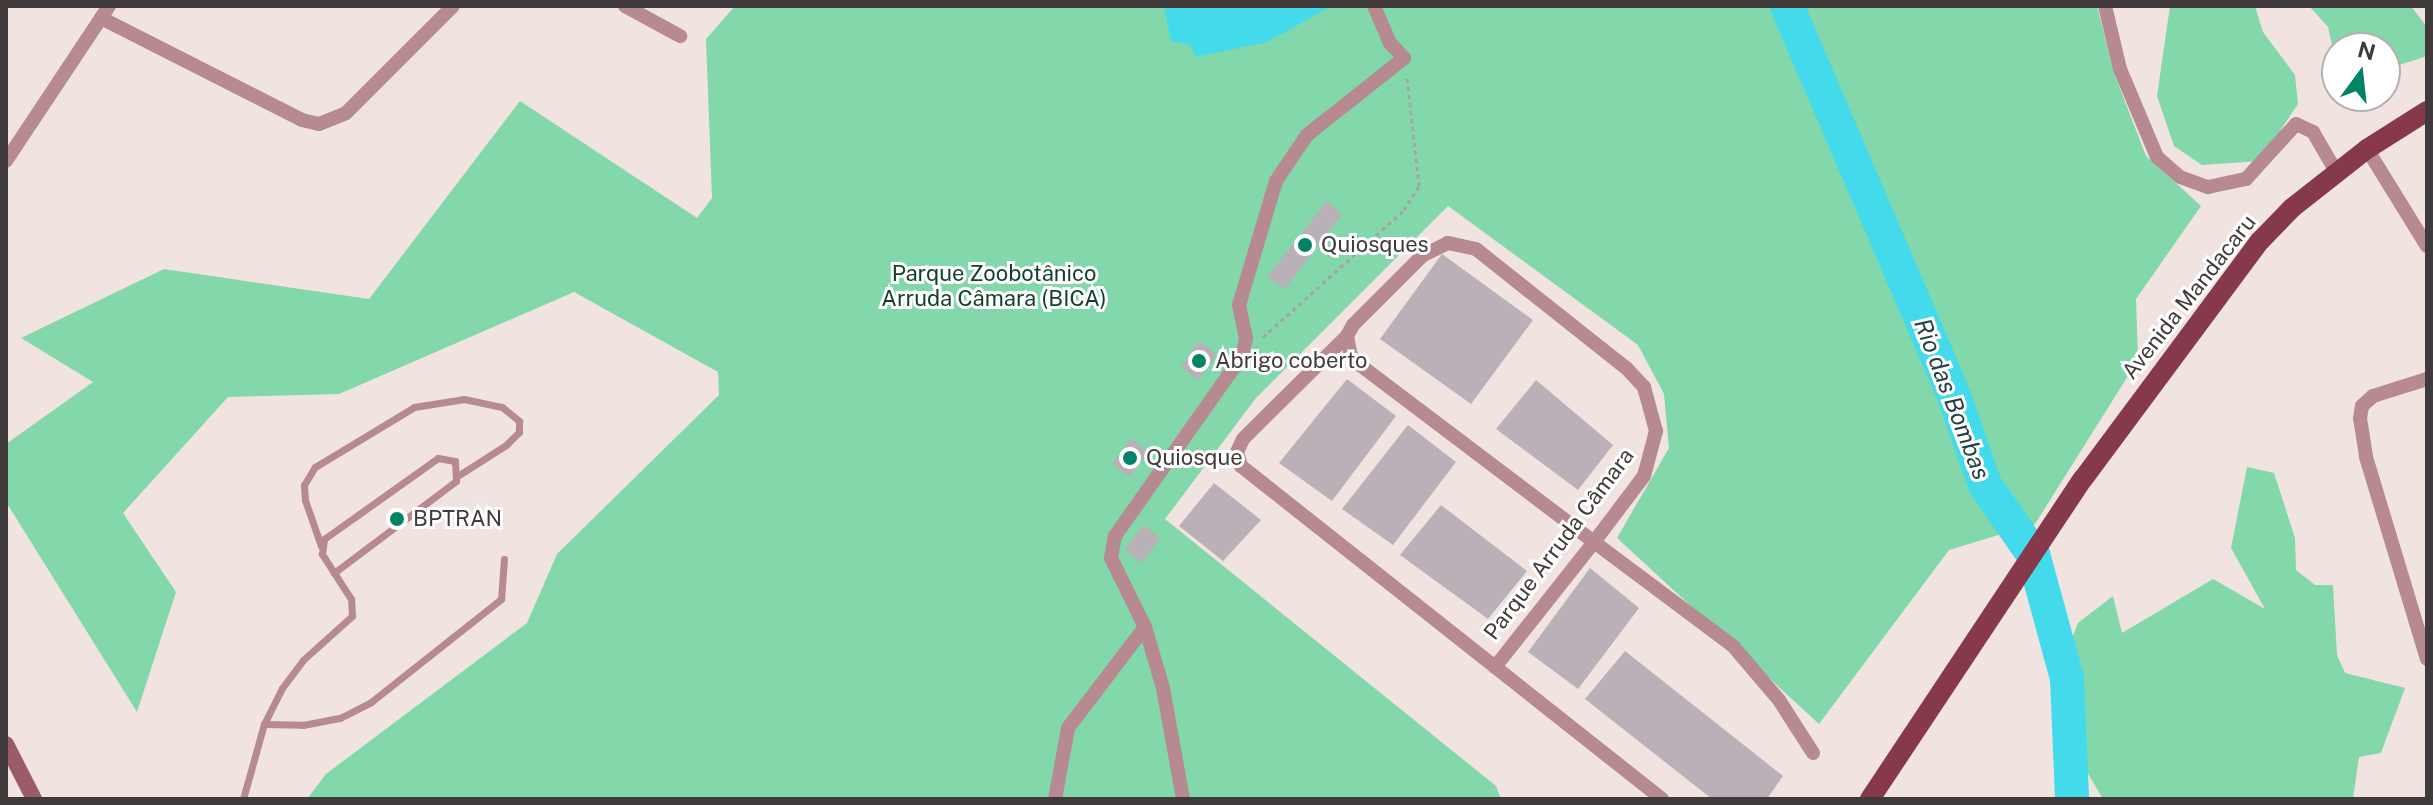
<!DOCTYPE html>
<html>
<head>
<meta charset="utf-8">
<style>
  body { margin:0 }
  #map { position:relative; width:2433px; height:805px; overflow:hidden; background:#f1e4e0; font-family:"Public Sans",sans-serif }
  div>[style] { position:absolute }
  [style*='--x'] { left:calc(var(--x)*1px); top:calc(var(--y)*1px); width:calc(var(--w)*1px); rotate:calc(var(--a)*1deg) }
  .green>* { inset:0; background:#82d7ab }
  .water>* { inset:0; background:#43dbeb }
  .river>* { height:34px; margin:-17px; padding:0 17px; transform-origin:17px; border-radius:17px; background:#43dbeb }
  .building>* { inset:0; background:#bab0b7 }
  .path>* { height:3px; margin-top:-1.5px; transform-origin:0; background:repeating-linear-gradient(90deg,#aaa19e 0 4px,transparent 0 8px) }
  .lane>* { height:7px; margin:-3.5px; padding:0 3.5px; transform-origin:3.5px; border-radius:3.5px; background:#b78990 }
  .street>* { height:14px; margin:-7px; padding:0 7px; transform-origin:7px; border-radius:7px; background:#b78990 }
  .secondary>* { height:16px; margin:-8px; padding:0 8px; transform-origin:8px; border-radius:8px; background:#9b5b67 }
  .primary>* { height:20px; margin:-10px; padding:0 10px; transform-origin:10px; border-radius:10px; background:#86394b }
  .dots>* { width:22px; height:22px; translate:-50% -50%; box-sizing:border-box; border:4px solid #fff; border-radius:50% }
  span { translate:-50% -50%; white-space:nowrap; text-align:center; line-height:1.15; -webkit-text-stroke:6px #fff; paint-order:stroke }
  .poi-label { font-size:22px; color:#403b3a }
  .left { translate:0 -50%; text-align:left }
  .park-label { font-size:22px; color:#113f2b }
  .street-label { font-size:22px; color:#403b3a }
  .water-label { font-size:24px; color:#253e41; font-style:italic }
  .frame { position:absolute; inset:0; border:8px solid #403b3a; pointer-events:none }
  .north { position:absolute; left:2321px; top:32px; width:80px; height:80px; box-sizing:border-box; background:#fff; border:2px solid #b3b1b0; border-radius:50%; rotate:15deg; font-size:22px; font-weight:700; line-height:32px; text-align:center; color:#403b3a }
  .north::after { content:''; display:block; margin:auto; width:28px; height:36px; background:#038365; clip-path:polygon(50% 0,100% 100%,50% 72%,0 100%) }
</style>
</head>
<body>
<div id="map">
  <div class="green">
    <i style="clip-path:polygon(735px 6px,2097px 6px,2114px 73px,2146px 156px,2201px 206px,2136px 299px,2138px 360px,2035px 524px,1949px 550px,1819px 724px,1617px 538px,1669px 448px,1664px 394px,1638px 345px,1448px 206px,1256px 398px,1165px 519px,1496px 786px,1501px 799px,307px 799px,326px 774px,527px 623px,557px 554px,719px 395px,718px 372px,574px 292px,339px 394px,228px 397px,123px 513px,176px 592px,137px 712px,6px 502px,6px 444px,93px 382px,21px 338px,164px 269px,369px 299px,520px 101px,697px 218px,712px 198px,706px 39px)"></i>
    <i style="clip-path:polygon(2170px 6px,2255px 6px,2263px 32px,2295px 75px,2298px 104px,2260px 161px,2202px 165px,2174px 146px,2157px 96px)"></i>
    <i style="clip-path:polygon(2309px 6px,2411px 6px,2427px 27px,2427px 56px,2396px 66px,2385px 58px,2385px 48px,2337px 48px,2335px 59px,2328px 27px)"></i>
    <i style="clip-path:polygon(2247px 467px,2274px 473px,2295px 538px,2296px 570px,2315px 585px,2333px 585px,2337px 655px,2345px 673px,2405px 688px,2381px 753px,2359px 757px,2353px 799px,2103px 799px,2070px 743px,2056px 706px,2055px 682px,2078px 623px,2113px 596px,2122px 633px,2213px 579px,2265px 609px,2231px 548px)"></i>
  </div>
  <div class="water">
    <i style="clip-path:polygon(1164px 6px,1332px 6px,1267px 42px,1196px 57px,1190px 45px,1171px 41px)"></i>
  </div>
  <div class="river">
    <i style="--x:1787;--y:6;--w:424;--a:66.8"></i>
    <i style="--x:1954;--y:396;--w:94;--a:70.8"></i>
    <i style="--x:1985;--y:485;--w:84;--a:55.2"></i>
    <i style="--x:2033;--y:554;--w:129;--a:74.7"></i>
    <i style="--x:2067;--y:678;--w:121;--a:87.6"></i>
  </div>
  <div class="building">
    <i style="clip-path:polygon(1327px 201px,1342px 214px,1285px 289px,1267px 277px)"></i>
    <i style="clip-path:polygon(1442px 254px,1533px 320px,1471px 404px,1380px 339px)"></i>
    <i style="clip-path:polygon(1199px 341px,1217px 355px,1198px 380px,1181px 367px)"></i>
    <i style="clip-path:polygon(1347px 379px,1396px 416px,1332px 501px,1279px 463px)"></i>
    <i style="clip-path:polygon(1536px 380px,1613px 445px,1578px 490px,1496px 429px)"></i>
    <i style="clip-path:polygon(1408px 425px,1456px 462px,1393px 545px,1342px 509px)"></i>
    <i style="clip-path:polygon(1131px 438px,1148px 452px,1130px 477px,1112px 464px)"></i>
    <i style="clip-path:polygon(1214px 483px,1261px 520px,1223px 561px,1179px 526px)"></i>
    <i style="clip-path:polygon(1441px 505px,1527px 571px,1488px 619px,1400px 555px)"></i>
    <i style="clip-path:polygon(1143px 525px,1160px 538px,1142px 563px,1125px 550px)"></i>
    <i style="clip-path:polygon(1590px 568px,1639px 608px,1578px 689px,1528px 652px)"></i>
    <i style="clip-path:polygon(1625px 651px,1783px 776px,1767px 799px,1712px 799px,1585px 699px)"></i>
  </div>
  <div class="path">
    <i style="--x:1263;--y:337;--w:190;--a:-42"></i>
    <i style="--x:1404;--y:210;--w:28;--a:-58"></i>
    <i style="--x:1419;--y:186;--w:110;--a:-96.3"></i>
  </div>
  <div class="lane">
    <i style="--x:321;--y:546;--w:49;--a:-109.2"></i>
    <i style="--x:305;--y:500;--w:15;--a:-94"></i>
    <i style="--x:304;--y:485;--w:21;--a:-59"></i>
    <i style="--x:315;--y:467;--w:116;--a:-31.2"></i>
    <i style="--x:414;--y:407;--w:51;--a:-9.1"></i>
    <i style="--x:464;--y:399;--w:39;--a:12"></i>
    <i style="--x:502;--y:407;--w:22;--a:39"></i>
    <i style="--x:519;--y:421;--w:11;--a:90"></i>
    <i style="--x:519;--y:432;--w:18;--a:135"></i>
    <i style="--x:506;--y:445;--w:56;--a:147.4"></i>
    <i style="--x:264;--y:724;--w:39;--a:1"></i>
    <i style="--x:303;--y:725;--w:38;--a:-11"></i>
    <i style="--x:340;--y:718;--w:35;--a:-27"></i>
    <i style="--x:371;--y:702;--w:166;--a:-38.4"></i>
    <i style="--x:501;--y:599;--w:40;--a:-85.7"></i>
    <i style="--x:243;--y:799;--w:78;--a:-74.4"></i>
    <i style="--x:264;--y:724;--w:40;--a:-63.4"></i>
    <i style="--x:282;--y:688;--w:35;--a:-53"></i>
    <i style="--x:303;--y:660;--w:66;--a:-41.9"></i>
    <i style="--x:352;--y:616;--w:17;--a:-93"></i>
    <i style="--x:351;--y:599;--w:54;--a:-122.8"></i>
    <i style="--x:322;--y:554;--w:15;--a:-82"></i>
    <i style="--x:324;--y:539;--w:140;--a:-35.4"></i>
    <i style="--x:438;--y:458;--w:17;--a:10"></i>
    <i style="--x:455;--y:461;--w:20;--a:87"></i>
    <i style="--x:456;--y:481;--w:153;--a:143"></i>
  </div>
  <div class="street">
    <i style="--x:625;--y:6;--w:63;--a:28.6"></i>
    <i style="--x:2105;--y:6;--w:65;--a:76.6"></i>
    <i style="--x:2120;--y:69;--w:95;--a:67.2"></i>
    <i style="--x:2157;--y:157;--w:30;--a:41"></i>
    <i style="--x:2180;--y:177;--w:30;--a:20"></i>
    <i style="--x:2208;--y:187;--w:39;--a:-12"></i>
    <i style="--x:2246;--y:179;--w:74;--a:-47.7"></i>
    <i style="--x:2296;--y:124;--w:19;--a:25"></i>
    <i style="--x:2313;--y:132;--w:48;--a:59.7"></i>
    <i style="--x:101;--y:18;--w:225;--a:26.9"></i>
    <i style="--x:302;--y:120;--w:17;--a:13"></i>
    <i style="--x:319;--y:124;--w:29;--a:-22"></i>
    <i style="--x:346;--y:113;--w:151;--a:-45"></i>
    <i style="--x:2367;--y:149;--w:114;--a:58.3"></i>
    <i style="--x:6;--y:161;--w:186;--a:-56.4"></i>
    <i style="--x:1347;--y:336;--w:146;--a:135.3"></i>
    <i style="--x:1243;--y:439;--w:14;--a:115"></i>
    <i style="--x:1237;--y:452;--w:15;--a:74"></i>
    <i style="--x:1241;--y:466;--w:537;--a:38.34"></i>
    <i style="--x:2427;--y:379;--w:57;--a:162.5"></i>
    <i style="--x:2373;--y:396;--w:15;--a:138"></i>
    <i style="--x:2362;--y:406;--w:12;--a:99"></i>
    <i style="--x:2360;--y:418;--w:39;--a:81"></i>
    <i style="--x:2366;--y:457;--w:211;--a:73.2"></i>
    <i style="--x:1495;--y:667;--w:159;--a:-51.6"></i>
    <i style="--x:1594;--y:542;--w:83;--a:-52.9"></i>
    <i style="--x:1644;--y:476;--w:47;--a:-75.1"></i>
    <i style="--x:1656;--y:431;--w:46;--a:-105.3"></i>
    <i style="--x:1644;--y:387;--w:26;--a:-133"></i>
    <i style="--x:1626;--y:368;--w:191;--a:-141.6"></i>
    <i style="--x:1476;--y:249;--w:29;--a:-168"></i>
    <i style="--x:1448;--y:243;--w:28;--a:154"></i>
    <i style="--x:1423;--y:255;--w:99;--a:135"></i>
    <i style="--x:1353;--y:325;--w:13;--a:119"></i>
    <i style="--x:1347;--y:336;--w:20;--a:79"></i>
    <i style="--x:1351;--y:356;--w:13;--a:45"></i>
    <i style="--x:1360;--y:365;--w:293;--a:37.1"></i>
    <i style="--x:1594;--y:542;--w:174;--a:36.8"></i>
    <i style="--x:1733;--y:646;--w:71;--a:49.6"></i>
    <i style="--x:1779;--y:700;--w:63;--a:57.3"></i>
    <i style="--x:1055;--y:799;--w:72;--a:-79.6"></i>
    <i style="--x:1068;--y:728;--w:127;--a:-52.7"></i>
    <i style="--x:1183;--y:799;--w:113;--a:-100.2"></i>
    <i style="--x:1163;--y:688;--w:64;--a:-106.4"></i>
    <i style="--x:1145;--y:627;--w:77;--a:-116.2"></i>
    <i style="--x:1111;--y:558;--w:22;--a:-80"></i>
    <i style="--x:1115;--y:536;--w:220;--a:-54.8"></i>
    <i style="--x:1242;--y:356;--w:18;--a:-77"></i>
    <i style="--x:1246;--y:338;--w:34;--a:-102"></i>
    <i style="--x:1239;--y:305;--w:129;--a:-73.4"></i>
    <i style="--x:1276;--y:181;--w:55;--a:-56"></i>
    <i style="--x:1307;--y:135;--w:124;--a:-38.4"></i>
    <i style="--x:1404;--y:58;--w:21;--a:-133"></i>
    <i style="--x:1390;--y:43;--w:40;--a:-113.4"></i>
  </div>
  <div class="secondary">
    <i style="--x:6;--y:744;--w:62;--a:63"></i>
  </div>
  <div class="primary">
    <i style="--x:1870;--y:799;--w:384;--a:-56.4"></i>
    <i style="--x:2083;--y:479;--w:297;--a:-53.4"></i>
    <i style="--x:2260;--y:241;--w:46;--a:-45.9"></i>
    <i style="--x:2292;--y:208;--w:95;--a:-38.2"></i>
    <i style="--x:2367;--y:149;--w:71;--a:-32.3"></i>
  </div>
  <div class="dots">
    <i style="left:1305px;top:245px;background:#038365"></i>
    <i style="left:1199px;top:361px;background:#038365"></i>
    <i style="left:1130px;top:458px;background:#038365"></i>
    <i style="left:397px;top:519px;background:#038365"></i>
  </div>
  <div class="poi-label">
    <span class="left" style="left:1321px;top:245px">Quiosques</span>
    <span class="left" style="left:1215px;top:361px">Abrigo coberto</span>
    <span class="left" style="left:1146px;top:458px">Quiosque</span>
    <span class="left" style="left:413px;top:519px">BPTRAN</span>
  </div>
  <div class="park-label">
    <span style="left:994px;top:286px">Parque Zoobotânico<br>Arruda Câmara (BICA)</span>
  </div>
  <div class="street-label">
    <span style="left:2189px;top:297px;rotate:-52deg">Avenida Mandacaru</span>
    <span style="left:1559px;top:544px;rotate:-53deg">Parque Arruda Câmara</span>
  </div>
  <div class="water-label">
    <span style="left:1952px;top:399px;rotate:69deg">Rio das Bombas</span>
  </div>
  <div class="frame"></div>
  <div class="north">N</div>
</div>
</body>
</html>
